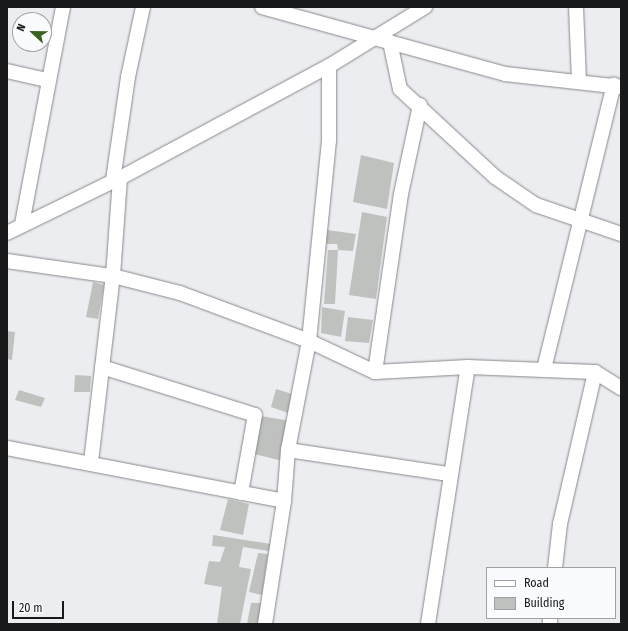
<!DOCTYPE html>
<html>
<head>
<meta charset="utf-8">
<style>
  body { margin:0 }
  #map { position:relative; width:628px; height:631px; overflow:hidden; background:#ecedf1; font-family:"Fira Sans Condensed",sans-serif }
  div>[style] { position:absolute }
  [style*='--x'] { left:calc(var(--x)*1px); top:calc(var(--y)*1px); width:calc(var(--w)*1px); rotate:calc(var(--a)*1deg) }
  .building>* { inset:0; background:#bfc1be }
  .roads { filter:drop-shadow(0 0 1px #87888c) drop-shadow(0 0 1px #87888c) }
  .street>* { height:14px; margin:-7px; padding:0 7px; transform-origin:7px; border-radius:7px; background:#fff }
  span { translate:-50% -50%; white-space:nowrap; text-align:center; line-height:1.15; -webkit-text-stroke:3px #f9fbff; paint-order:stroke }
  .frame { position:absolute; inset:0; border:8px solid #18191a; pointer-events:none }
  .legend { position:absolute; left:486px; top:567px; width:130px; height:52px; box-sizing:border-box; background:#f9fbff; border:1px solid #9fa1a3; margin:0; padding:5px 7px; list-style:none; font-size:12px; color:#18191a }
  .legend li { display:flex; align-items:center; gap:8px; height:20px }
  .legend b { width:20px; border:1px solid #9fa1a3 }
  .north { position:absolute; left:12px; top:12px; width:40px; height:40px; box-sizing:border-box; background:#f9fbff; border:1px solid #9fa1a3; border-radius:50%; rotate:292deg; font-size:11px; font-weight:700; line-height:16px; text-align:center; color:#18191a }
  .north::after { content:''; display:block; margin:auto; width:14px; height:18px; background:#3b631e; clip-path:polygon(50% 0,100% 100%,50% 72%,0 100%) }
  .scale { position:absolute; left:12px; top:601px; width:52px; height:18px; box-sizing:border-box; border:2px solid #18191a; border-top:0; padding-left:5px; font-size:12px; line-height:14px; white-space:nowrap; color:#18191a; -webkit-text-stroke:3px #f9fbff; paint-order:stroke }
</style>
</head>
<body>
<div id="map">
  <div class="building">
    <i style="clip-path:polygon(361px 155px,394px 163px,387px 209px,353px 202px)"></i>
    <i style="clip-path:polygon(362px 212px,387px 217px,376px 299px,349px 295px)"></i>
    <i style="clip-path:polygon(327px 230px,356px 234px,353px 251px,338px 250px,337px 244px,324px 244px)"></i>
    <i style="clip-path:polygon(328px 250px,338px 250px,335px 304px,324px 304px)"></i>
    <i style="clip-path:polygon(93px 282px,104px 285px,98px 319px,86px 317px)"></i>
    <i style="clip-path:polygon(322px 307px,345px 311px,341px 337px,321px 333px)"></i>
    <i style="clip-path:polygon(348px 317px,373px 320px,369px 343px,345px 341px)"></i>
    <i style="clip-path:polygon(7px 331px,15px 332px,12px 360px,7px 359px)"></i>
    <i style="clip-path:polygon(75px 375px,91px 376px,90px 392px,74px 392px)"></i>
    <i style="clip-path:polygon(276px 389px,292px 394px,288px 413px,271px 407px)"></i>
    <i style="clip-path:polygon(19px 390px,45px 398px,41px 407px,15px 400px)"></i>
    <i style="clip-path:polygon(261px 416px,290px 421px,283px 461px,254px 454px)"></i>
    <i style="clip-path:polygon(228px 499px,249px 504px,243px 535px,220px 530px)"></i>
    <i style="clip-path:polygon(213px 535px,271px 544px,269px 551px,243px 547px,239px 567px,251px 569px,240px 624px,217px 624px,222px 587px,204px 584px,209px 561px,220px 562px,225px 547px,212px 546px)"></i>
    <i style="clip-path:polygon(258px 553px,268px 554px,262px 595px,249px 592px)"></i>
    <i style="clip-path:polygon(251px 603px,261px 603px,258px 624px,247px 624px)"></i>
  </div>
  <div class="roads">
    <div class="street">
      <i style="--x:262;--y:7;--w:252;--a:15.4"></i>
      <i style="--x:505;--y:74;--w:117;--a:6.4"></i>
      <i style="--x:576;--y:7;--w:74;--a:87.7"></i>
      <i style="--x:390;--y:42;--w:48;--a:78"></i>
      <i style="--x:400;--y:89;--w:129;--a:42.8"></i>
      <i style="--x:495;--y:177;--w:50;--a:34.3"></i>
      <i style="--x:536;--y:205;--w:90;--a:18.8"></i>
      <i style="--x:7;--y:71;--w:41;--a:12.7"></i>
      <i style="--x:113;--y:180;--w:104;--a:-81.7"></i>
      <i style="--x:128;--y:77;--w:72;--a:-77.9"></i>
      <i style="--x:22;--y:224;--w:221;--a:-79.3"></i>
      <i style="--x:7;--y:233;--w:126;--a:-26"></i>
      <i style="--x:120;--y:178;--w:237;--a:-28.2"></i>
      <i style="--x:329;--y:66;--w:113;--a:-31.6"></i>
      <i style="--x:7;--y:261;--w:107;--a:8.1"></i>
      <i style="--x:113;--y:276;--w:69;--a:14.2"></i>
      <i style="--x:180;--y:293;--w:138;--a:20.4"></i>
      <i style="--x:309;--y:341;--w:73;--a:25.2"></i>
      <i style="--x:375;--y:372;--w:93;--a:-3.1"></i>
      <i style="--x:468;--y:367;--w:127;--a:2.3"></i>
      <i style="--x:595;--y:372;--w:31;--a:32"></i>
      <i style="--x:102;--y:367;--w:160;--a:17.4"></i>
      <i style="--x:255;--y:415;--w:79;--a:100.2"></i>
      <i style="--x:544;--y:369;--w:293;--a:-76.2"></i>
      <i style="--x:375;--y:372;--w:180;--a:-81.7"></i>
      <i style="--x:401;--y:194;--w:91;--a:-77.9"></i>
      <i style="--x:7;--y:448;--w:282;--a:10.8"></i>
      <i style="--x:288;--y:450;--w:163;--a:8.5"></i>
      <i style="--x:91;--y:462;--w:187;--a:-83.3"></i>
      <i style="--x:113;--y:276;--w:98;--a:-85.9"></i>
      <i style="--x:555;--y:568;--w:44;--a:-83.5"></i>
      <i style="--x:560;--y:524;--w:156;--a:-77"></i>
      <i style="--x:265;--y:624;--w:124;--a:-81.2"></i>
      <i style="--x:284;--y:501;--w:51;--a:-85.5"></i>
      <i style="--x:288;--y:450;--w:111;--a:-79.1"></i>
      <i style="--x:309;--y:341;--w:202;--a:-84.3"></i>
      <i style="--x:329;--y:140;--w:74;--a:-90"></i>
      <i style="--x:428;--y:624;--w:260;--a:-81.2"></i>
      <i style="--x:550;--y:624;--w:6;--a:-90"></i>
    </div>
  </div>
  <div class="frame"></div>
  <ul class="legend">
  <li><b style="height:5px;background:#fff"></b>Road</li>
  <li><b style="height:11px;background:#bfc1be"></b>Building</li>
  </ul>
  <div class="north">N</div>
  <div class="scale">20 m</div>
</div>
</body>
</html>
